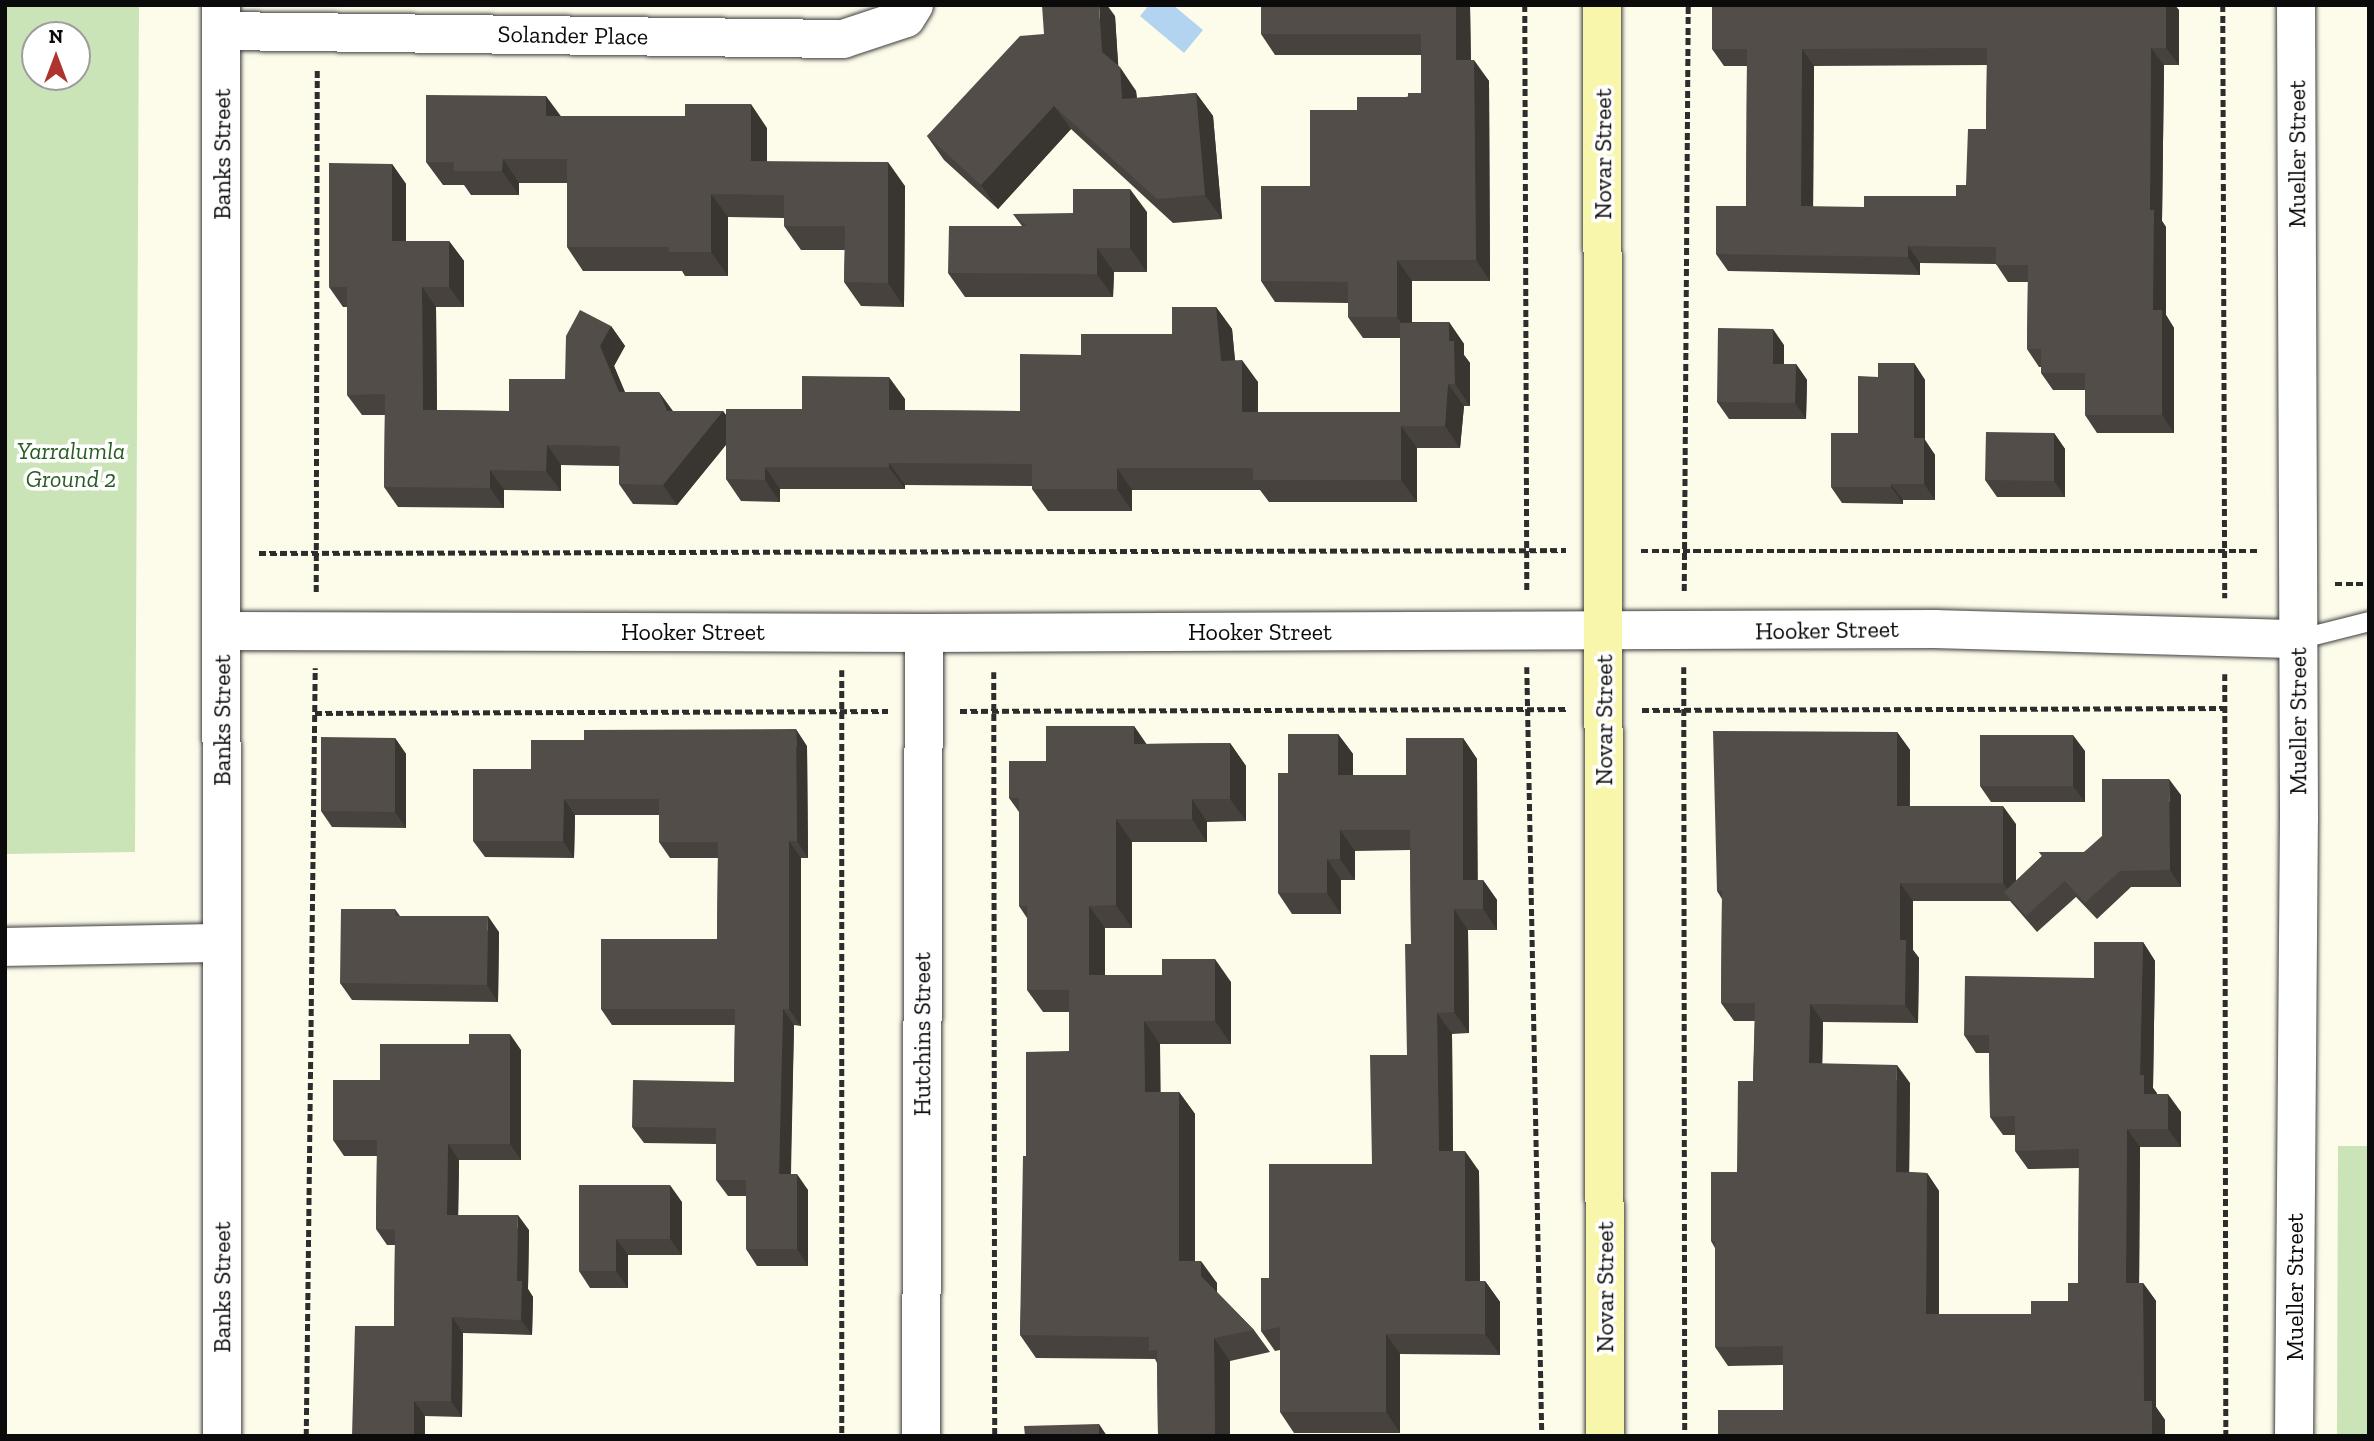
<!DOCTYPE html>
<html>
<head>
<meta charset="utf-8">
<style>
  body { margin:0 }
  #map { position:relative; width:2374px; height:1441px; overflow:hidden; background:#fdfbea; font-family:"Zilla Slab",serif }
  div>[style] { position:absolute }
  [style*='--x'] { left:calc(var(--x)*1px); top:calc(var(--y)*1px); width:calc(var(--w)*1px); rotate:calc(var(--a)*1deg) }
  .green>* { inset:0; background:#cbe4b7 }
  .water>* { inset:0; background:#b3d4f0 }
  .path>* { height:4.5px; margin-top:-2.25px; transform-origin:0; background:repeating-linear-gradient(90deg,#2d2d2d 0 7px,transparent 0 10.5px) }
  .roads { filter:drop-shadow(0 0 2px #3e3e3e) drop-shadow(0 0 2px #3e3e3e) }
  .lane>* { height:19px; margin:-9.5px; padding:0 9.5px; transform-origin:9.5px; border-radius:9.5px; background:#fff }
  .street>* { height:38px; margin:-19px; padding:0 19px; transform-origin:19px; border-radius:19px; background:#fff }
  .secondary>* { height:38px; margin:-19px; padding:0 19px; transform-origin:19px; border-radius:19px; background:#f8f6ab }
  .wall>* { inset:0; background:#47423e }
  .shaded-wall>* { inset:0; background:#393632 }
  .building>* { inset:0; background:#524d48 }
  span { translate:-50% -50%; white-space:nowrap; text-align:center; line-height:1.15; -webkit-text-stroke:7px #fff; paint-order:stroke }
  .street-label { font-size:24px; color:#0b0b0b }
  .park-label { font-size:24px; color:#295c21; font-style:italic }
  .frame { position:absolute; inset:0; border:7px solid #0b0b0b; pointer-events:none }
  .north { position:absolute; left:21px; top:21px; width:70px; height:70px; box-sizing:border-box; background:#fff; border:2px solid #9d9d9d; border-radius:50%; rotate:0deg; font-size:19px; font-weight:700; line-height:28px; text-align:center; color:#0b0b0b }
  .north::after { content:''; display:block; margin:auto; width:24px; height:32px; background:#ae342f; clip-path:polygon(50% 0,100% 100%,50% 72%,0 100%) }
</style>
</head>
<body>
<div id="map">
  <div class="green">
    <i style="clip-path:polygon(evenodd,5px 5px,139px 5px,135px 852px,5px 854px,5px 5px,35px 35px,77px 35px,77px 77px,35px 77px,35px 35px)"></i>
    <i style="clip-path:polygon(2338px 1146px,2369px 1146px,2369px 1436px,2337px 1436px)"></i>
  </div>
  <div class="water">
    <i style="clip-path:polygon(1149px 5px,1173px 5px,1203px 30px,1184px 53px,1140px 16px)"></i>
  </div>
  <div class="path">
    <i style="--x:1525;--y:5;--w:587;--a:89.8"></i>
    <i style="--x:2223;--y:5;--w:593;--a:89.81"></i>
    <i style="--x:1641;--y:551;--w:618;--a:0"></i>
    <i style="--x:259;--y:553;--w:1307;--a:-0.13"></i>
    <i style="--x:2335;--y:584;--w:34;--a:0"></i>
    <i style="--x:1684;--y:591;--w:586;--a:-89.61"></i>
    <i style="--x:316;--y:592;--w:523;--a:-89.89"></i>
    <i style="--x:1527;--y:667;--w:769;--a:88.88"></i>
    <i style="--x:1684;--y:667;--w:769;--a:89.93"></i>
    <i style="--x:842;--y:670;--w:766;--a:90"></i>
    <i style="--x:994;--y:672;--w:764;--a:89.93"></i>
    <i style="--x:2225;--y:674;--w:762;--a:89.92"></i>
    <i style="--x:1642;--y:710;--w:583;--a:-0.2"></i>
    <i style="--x:960;--y:711;--w:607;--a:-0.19"></i>
    <i style="--x:315;--y:713;--w:573;--a:-0.2"></i>
    <i style="--x:306;--y:1436;--w:768;--a:-89.33"></i>
  </div>
  <div class="roads">
    <div class="lane">
      <i style="--x:2298;--y:639;--w:73;--a:-14.2"></i>
    </div>
    <div class="street">
      <i style="--x:221;--y:5;--w:1431;--a:89.96"></i>
      <i style="--x:221;--y:31;--w:622;--a:0.74"></i>
      <i style="--x:843;--y:39;--w:66;--a:-18.4"></i>
      <i style="--x:906;--y:18;--w:15;--a:-58"></i>
      <i style="--x:222;--y:631;--w:702;--a:0.16"></i>
      <i style="--x:924;--y:633;--w:1011;--a:-0.23"></i>
      <i style="--x:1935;--y:629;--w:363;--a:1.6"></i>
      <i style="--x:5;--y:947;--w:217;--a:-1.1"></i>
      <i style="--x:921;--y:1436;--w:803;--a:-89.79"></i>
      <i style="--x:2294;--y:1436;--w:618;--a:-89.54"></i>
      <i style="--x:2299;--y:818;--w:813;--a:-90.21"></i>
    </div>
    <div class="secondary">
      <i style="--x:1602;--y:5;--w:1431;--a:89.88"></i>
    </div>
  </div>
  <div class="wall">
    <i style="clip-path:polygon(1261px 5px,1470px 5px,1471px 60px,1489px 81px,1490px 281px,1412px 281px,1412px 322px,1449px 322px,1464px 344px,1464px 355px,1470px 363px,1470px 406px,1464px 406px,1460px 448px,1417px 448px,1417px 502px,1269px 502px,1260px 490px,1132px 490px,1132px 511px,1048px 511px,1032px 489px,1032px 486px,905px 485px,905px 489px,780px 489px,780px 502px,741px 501px,726px 479px,726px 445px,677px 505px,633px 504px,619px 484px,619px 466px,561px 465px,561px 491px,504px 490px,504px 508px,398px 507px,384px 487px,385px 415px,362px 415px,347px 395px,347px 307px,343px 307px,329px 287px,392px 164px,406px 184px,406px 241px,449px 241px,464px 261px,464px 307px,436px 307px,437px 410px,509px 411px,565px 379px,611px 326px,625px 346px,614px 366px,625px 392px,659px 392px,673px 411px,723px 411px,726px 415px,802px 409px,905px 399px,905px 410px,1020px 411px,1081px 355px,1172px 334px,1216px 307px,1232px 329px,1235px 360px,1258px 382px,1258px 412px,1400px 412px,1400px 338px,1363px 338px,1348px 317px,1348px 303px,1275px 302px,1261px 281px,1310px 186px,1357px 110px,1421px 93px,1421px 55px,1275px 55px,1261px 34px)"></i>
    <i style="clip-path:polygon(evenodd,2179px 10px,2179px 65px,2164px 65px,2162px 221px,2166px 227px,2166px 315px,2174px 328px,2174px 433px,2097px 433px,2085px 415px,2085px 390px,2053px 390px,2041px 373px,2041px 367px,2039px 367px,2027px 349px,2028px 282px,2008px 282px,1996px 264px,1920px 263px,1920px 275px,1728px 271px,1716px 254px,1746px 206px,1747px 66px,1724px 66px,1712px 49px,2179px 10px,1987px 65px,1986px 129px,1966px 185px,1956px 196px,1864px 207px,1813px 207px,1814px 66px,1987px 65px)"></i>
    <i style="clip-path:polygon(1115px 16px,1118px 66px,1136px 91px,1137px 98px,1196px 93px,1213px 116px,1222px 219px,1173px 223px,1071px 129px,998px 209px,944px 160px,927px 136px,1044px 34px)"></i>
    <i style="clip-path:polygon(561px 116px,767px 128px,767px 162px,905px 186px,904px 307px,861px 306px,844px 282px,845px 250px,801px 250px,784px 226px,784px 218px,728px 217px,728px 276px,685px 276px,682px 271px,583px 271px,567px 247px,567px 183px,519px 183px,519px 195px,471px 195px,464px 185px,443px 185px,426px 162px)"></i>
    <i style="clip-path:polygon(1147px 212px,1147px 272px,1114px 272px,1113px 297px,965px 297px,948px 273px,1022px 226px,1013px 214px)"></i>
    <i style="clip-path:polygon(1784px 345px,1784px 364px,1796px 364px,1807px 380px,1806px 419px,1729px 419px,1717px 402px)"></i>
    <i style="clip-path:polygon(1914px 363px,1925px 380px,1925px 440px,1935px 455px,1935px 500px,1903px 500px,1903px 504px,1842px 503px,1831px 487px,1858px 433px,1878px 377px)"></i>
    <i style="clip-path:polygon(2054px 433px,2065px 449px,2065px 497px,1997px 497px,1985px 480px)"></i>
    <i style="clip-path:polygon(1134px 726px,1146px 744px,1230px 743px,1246px 766px,1246px 821px,1207px 822px,1207px 842px,1132px 842px,1132px 928px,1105px 928px,1105px 975px,1231px 982px,1231px 1044px,1160px 1044px,1160px 1092px,1179px 1092px,1195px 1114px,1195px 1261px,1217px 1283px,1217px 1292px,1254px 1330px,1270px 1352px,1230px 1361px,1230px 1436px,1158px 1436px,1157px 1363px,1155px 1359px,1036px 1358px,1020px 1335px,1026px 1156px,1069px 1051px,1069px 1012px,1043px 1012px,1027px 990px,1027px 918px,1019px 906px,1019px 812px,1009px 798px,1046px 761px)"></i>
    <i style="clip-path:polygon(1897px 732px,1910px 750px,1910px 806px,2016px 824px,2016px 881px,2042px 856px,2039px 852px,2084px 852px,2181px 795px,2181px 887px,2131px 887px,2097px 919px,2076px 897px,2037px 932px,2010px 901px,1913px 901px,1913px 950px,1919px 958px,1918px 1023px,1823px 1022px,1822px 1064px,1910px 1083px,1909px 1172px,1927px 1173px,1939px 1191px,1939px 1314px,2031px 1314px,2068px 1301px,2078px 1283px,2079px 1168px,2028px 1169px,2015px 1151px,2015px 1135px,2003px 1135px,1990px 1117px,1989px 1053px,1976px 1053px,1964px 1035px,2094px 978px,2143px 942px,2155px 961px,2153px 1088px,2157px 1094px,2181px 1112px,2181px 1147px,2140px 1147px,2139px 1283px,2143px 1283px,2156px 1301px,2156px 1407px,2165px 1420px,2165px 1436px,1718px 1436px,1783px 1410px,1783px 1365px,1728px 1366px,1715px 1347px,1715px 1248px,1711px 1241px,1737px 1172px,1753px 1081px,1755px 1021px,1734px 1021px,1721px 1003px,1722px 899px,1717px 891px)"></i>
    <i style="clip-path:polygon(1338px 734px,1353px 754px,1353px 775px,1406px 775px,1463px 738px,1477px 759px,1477px 880px,1483px 880px,1497px 900px,1497px 930px,1468px 930px,1469px 1033px,1452px 1034px,1453px 1151px,1479px 1171px,1480px 1281px,1485px 1281px,1500px 1302px,1500px 1355px,1400px 1354px,1400px 1433px,1294px 1433px,1280px 1412px,1280px 1350px,1275px 1351px,1261px 1331px,1269px 1278px,1372px 1164px,1407px 1055px,1411px 944px,1410px 850px,1355px 851px,1355px 880px,1341px 880px,1341px 914px,1292px 914px,1278px 893px,1288px 773px)"></i>
    <i style="clip-path:polygon(395px 738px,406px 754px,406px 828px,332px 827px,321px 811px)"></i>
    <i style="clip-path:polygon(807px 746px,808px 858px,801px 858px,801px 1026px,794px 1025px,791px 1174px,808px 1190px,808px 1266px,757px 1266px,746px 1249px,746px 1196px,728px 1196px,716px 1180px,716px 1144px,644px 1143px,632px 1127px,734px 1082px,735px 1025px,612px 1025px,601px 1009px,717px 939px,718px 858px,670px 858px,659px 842px,659px 815px,575px 815px,574px 858px,485px 857px,473px 841px,531px 769px)"></i>
    <i style="clip-path:polygon(2085px 751px,2085px 802px,1991px 802px,1980px 786px)"></i>
    <i style="clip-path:polygon(395px 909px,400px 916px,499px 932px,498px 1002px,352px 1000px,340px 983px)"></i>
    <i style="clip-path:polygon(469px 1044px,521px 1050px,521px 1160px,459px 1160px,458px 1215px,529px 1230px,528px 1289px,533px 1297px,532px 1335px,463px 1333px,462px 1417px,425px 1416px,425px 1436px,352px 1436px,394px 1326px,395px 1245px,387px 1245px,376px 1229px,377px 1156px,344px 1156px,333px 1140px,380px 1080px)"></i>
    <i style="clip-path:polygon(579px 1185px,682px 1202px,682px 1255px,628px 1255px,628px 1288px,590px 1288px,579px 1271px)"></i>
  </div>
  <div class="shaded-wall">
    <i style="clip-path:polygon(1099px 5px,1107px 5px,1115px 16px,1119px 76px,1102px 52px)"></i>
    <i style="clip-path:polygon(1456px 5px,1470px 5px,1471px 81px,1456px 60px)"></i>
    <i style="clip-path:polygon(2166px 5px,2175px 5px,2179px 10px,2179px 65px,2166px 48px)"></i>
    <i style="clip-path:polygon(2151px 48px,2164px 65px,2162px 221px,2166px 227px,2166px 315px,2174px 328px,2174px 433px,2162px 415px,2153px 310px,2150px 210px)"></i>
    <i style="clip-path:polygon(1802px 49px,1814px 66px,1813px 224px,1801px 206px)"></i>
    <i style="clip-path:polygon(1474px 60px,1489px 81px,1490px 281px,1476px 260px)"></i>
    <i style="clip-path:polygon(1120px 67px,1136px 91px,1139px 123px,1122px 99px)"></i>
    <i style="clip-path:polygon(1196px 93px,1213px 116px,1222px 219px,1205px 195px)"></i>
    <i style="clip-path:polygon(546px 96px,563px 119px,546px 116px)"></i>
    <i style="clip-path:polygon(751px 104px,767px 128px,767px 185px,751px 161px)"></i>
    <i style="clip-path:polygon(1054px 106px,1071px 129px,998px 209px,981px 185px)"></i>
    <i style="clip-path:polygon(503px 159px,519px 183px,519px 195px,502px 171px)"></i>
    <i style="clip-path:polygon(888px 162px,905px 186px,904px 307px,888px 283px)"></i>
    <i style="clip-path:polygon(392px 164px,406px 184px,406px 261px,392px 241px)"></i>
    <i style="clip-path:polygon(1130px 189px,1147px 212px,1147px 272px,1130px 248px)"></i>
    <i style="clip-path:polygon(711px 194px,728px 217px,728px 276px,711px 252px)"></i>
    <i style="clip-path:polygon(449px 241px,464px 261px,464px 307px,449px 287px)"></i>
    <i style="clip-path:polygon(1908px 246px,1920px 263px,1920px 275px,1908px 257px)"></i>
    <i style="clip-path:polygon(1097px 248px,1114px 272px,1113px 297px,1097px 274px)"></i>
    <i style="clip-path:polygon(1397px 260px,1412px 281px,1412px 338px,1397px 317px)"></i>
    <i style="clip-path:polygon(422px 287px,436px 307px,437px 430px,423px 410px)"></i>
    <i style="clip-path:polygon(1216px 307px,1232px 329px,1237px 383px,1221px 361px)"></i>
    <i style="clip-path:polygon(1449px 322px,1464px 344px,1464px 355px,1470px 363px,1470px 406px,1455px 384px,1449px 341px)"></i>
    <i style="clip-path:polygon(611px 326px,625px 346px,614px 366px,633px 412px,619px 392px,600px 346px)"></i>
    <i style="clip-path:polygon(1773px 329px,1784px 345px,1784px 380px,1773px 364px)"></i>
    <i style="clip-path:polygon(1242px 360px,1258px 382px,1257px 434px,1242px 412px)"></i>
    <i style="clip-path:polygon(1914px 363px,1925px 380px,1925px 440px,1935px 455px,1935px 500px,1924px 484px,1914px 438px)"></i>
    <i style="clip-path:polygon(1796px 364px,1807px 380px,1806px 419px,1795px 403px)"></i>
    <i style="clip-path:polygon(889px 377px,905px 399px,905px 432px,889px 410px)"></i>
    <i style="clip-path:polygon(1448px 384px,1464px 406px,1460px 448px,1445px 426px)"></i>
    <i style="clip-path:polygon(659px 392px,673px 412px,667px 411px)"></i>
    <i style="clip-path:polygon(723px 411px,737px 431px,677px 505px,663px 485px)"></i>
    <i style="clip-path:polygon(1401px 426px,1417px 448px,1417px 502px,1401px 480px)"></i>
    <i style="clip-path:polygon(2054px 433px,2065px 449px,2065px 497px,2054px 481px)"></i>
    <i style="clip-path:polygon(547px 445px,561px 465px,561px 491px,546px 471px)"></i>
    <i style="clip-path:polygon(889px 463px,905px 485px,905px 489px,889px 467px)"></i>
    <i style="clip-path:polygon(765px 467px,780px 489px,780px 502px,765px 480px)"></i>
    <i style="clip-path:polygon(1117px 468px,1132px 490px,1132px 511px,1117px 489px)"></i>
    <i style="clip-path:polygon(490px 470px,504px 490px,504px 508px,490px 488px)"></i>
    <i style="clip-path:polygon(1891px 484px,1903px 500px,1903px 504px,1891px 487px)"></i>
    <i style="clip-path:polygon(1134px 726px,1150px 749px,1134px 744px)"></i>
    <i style="clip-path:polygon(796px 729px,807px 746px,808px 858px,797px 841px)"></i>
    <i style="clip-path:polygon(1897px 732px,1910px 750px,1909px 824px,1897px 806px)"></i>
    <i style="clip-path:polygon(1338px 734px,1353px 754px,1353px 795px,1338px 775px)"></i>
    <i style="clip-path:polygon(2073px 735px,2085px 751px,2085px 802px,2073px 786px)"></i>
    <i style="clip-path:polygon(395px 738px,406px 754px,406px 828px,395px 812px)"></i>
    <i style="clip-path:polygon(1463px 738px,1477px 759px,1478px 900px,1463px 880px)"></i>
    <i style="clip-path:polygon(1230px 743px,1246px 766px,1246px 821px,1230px 799px)"></i>
    <i style="clip-path:polygon(2169px 779px,2181px 795px,2181px 887px,2170px 870px)"></i>
    <i style="clip-path:polygon(564px 799px,575px 815px,574px 858px,563px 841px)"></i>
    <i style="clip-path:polygon(1192px 799px,1207px 822px,1207px 842px,1192px 819px)"></i>
    <i style="clip-path:polygon(2003px 806px,2016px 824px,2016px 901px,2003px 883px)"></i>
    <i style="clip-path:polygon(1116px 819px,1132px 842px,1132px 928px,1116px 905px)"></i>
    <i style="clip-path:polygon(1340px 830px,1355px 851px,1355px 880px,1340px 859px)"></i>
    <i style="clip-path:polygon(789px 841px,801px 858px,801px 1026px,789px 1009px)"></i>
    <i style="clip-path:polygon(1327px 859px,1341px 880px,1341px 914px,1327px 893px)"></i>
    <i style="clip-path:polygon(1483px 880px,1497px 900px,1497px 930px,1483px 909px)"></i>
    <i style="clip-path:polygon(1900px 883px,1913px 901px,1913px 950px,1919px 958px,1918px 1023px,1905px 1005px,1900px 940px)"></i>
    <i style="clip-path:polygon(1089px 906px,1105px 928px,1105px 998px,1089px 975px)"></i>
    <i style="clip-path:polygon(1454px 909px,1468px 930px,1469px 1033px,1454px 1012px)"></i>
    <i style="clip-path:polygon(488px 916px,499px 932px,498px 1002px,487px 985px)"></i>
    <i style="clip-path:polygon(2143px 942px,2155px 961px,2153px 1088px,2157px 1093px,2157px 1112px,2144px 1094px,2140px 1075px)"></i>
    <i style="clip-path:polygon(1215px 959px,1231px 982px,1231px 1044px,1215px 1021px)"></i>
    <i style="clip-path:polygon(1810px 1004px,1823px 1022px,1822px 1082px,1809px 1063px)"></i>
    <i style="clip-path:polygon(783px 1009px,794px 1025px,790px 1190px,779px 1174px)"></i>
    <i style="clip-path:polygon(1437px 1013px,1452px 1034px,1453px 1171px,1439px 1151px)"></i>
    <i style="clip-path:polygon(1144px 1021px,1160px 1044px,1161px 1115px,1145px 1092px)"></i>
    <i style="clip-path:polygon(510px 1034px,521px 1050px,521px 1160px,510px 1144px)"></i>
    <i style="clip-path:polygon(1897px 1065px,1910px 1083px,1909px 1191px,1896px 1172px)"></i>
    <i style="clip-path:polygon(1179px 1092px,1195px 1114px,1195px 1283px,1179px 1261px)"></i>
    <i style="clip-path:polygon(2168px 1094px,2181px 1112px,2181px 1147px,2168px 1129px)"></i>
    <i style="clip-path:polygon(2127px 1129px,2140px 1147px,2139px 1301px,2126px 1283px)"></i>
    <i style="clip-path:polygon(448px 1144px,459px 1160px,458px 1230px,447px 1215px)"></i>
    <i style="clip-path:polygon(1465px 1151px,1479px 1171px,1480px 1301px,1465px 1281px)"></i>
    <i style="clip-path:polygon(1927px 1173px,1939px 1191px,1939px 1332px,1926px 1314px)"></i>
    <i style="clip-path:polygon(797px 1174px,808px 1190px,808px 1266px,797px 1249px)"></i>
    <i style="clip-path:polygon(670px 1185px,682px 1202px,682px 1255px,670px 1239px)"></i>
    <i style="clip-path:polygon(518px 1215px,529px 1230px,528px 1289px,533px 1297px,532px 1335px,521px 1320px,517px 1281px)"></i>
    <i style="clip-path:polygon(616px 1239px,628px 1255px,628px 1288px,616px 1271px)"></i>
    <i style="clip-path:polygon(1201px 1261px,1217px 1283px,1217px 1299px,1201px 1276px)"></i>
    <i style="clip-path:polygon(1485px 1281px,1500px 1302px,1500px 1355px,1485px 1334px)"></i>
    <i style="clip-path:polygon(2143px 1283px,2156px 1301px,2156px 1407px,2165px 1420px,2165px 1436px,2152px 1436px,2144px 1401px)"></i>
    <i style="clip-path:polygon(452px 1317px,463px 1333px,462px 1417px,451px 1401px)"></i>
    <i style="clip-path:polygon(1386px 1334px,1400px 1354px,1400px 1433px,1386px 1412px)"></i>
    <i style="clip-path:polygon(1214px 1338px,1230px 1361px,1230px 1436px,1215px 1436px)"></i>
    <i style="clip-path:polygon(414px 1401px,425px 1416px,425px 1436px,414px 1436px)"></i>
    <i style="clip-path:polygon(1099px 1424px,1107px 1436px,1099px 1436px)"></i>
  </div>
  <div class="building">
    <i style="clip-path:polygon(1042px 5px,1099px 5px,1102px 52px,1120px 67px,1122px 99px,1196px 93px,1205px 195px,1157px 199px,1054px 106px,981px 185px,927px 136px,1020px 36px,1044px 34px)"></i>
    <i style="clip-path:polygon(1261px 5px,1456px 5px,1456px 60px,1474px 60px,1476px 260px,1397px 260px,1397px 317px,1348px 317px,1348px 282px,1261px 281px,1261px 186px,1310px 186px,1310px 110px,1357px 110px,1357px 97px,1408px 97px,1408px 93px,1421px 93px,1421px 34px,1261px 34px)"></i>
    <i style="clip-path:polygon(evenodd,1712px 5px,2166px 5px,2166px 48px,2151px 48px,2150px 210px,2154px 210px,2153px 310px,2162px 310px,2162px 415px,2085px 415px,2085px 373px,2041px 373px,2041px 349px,2027px 349px,2028px 265px,1996px 265px,1996px 247px,1908px 246px,1908px 257px,1716px 254px,1716px 206px,1746px 206px,1747px 49px,1712px 49px,1712px 5px,1987px 48px,1986px 129px,1968px 129px,1966px 185px,1956px 185px,1956px 196px,1864px 196px,1864px 207px,1801px 206px,1802px 49px,1987px 48px)"></i>
    <i style="clip-path:polygon(426px 95px,546px 96px,546px 116px,685px 116px,685px 104px,751px 104px,751px 161px,888px 162px,888px 283px,844px 282px,845px 226px,784px 226px,784px 195px,711px 194px,711px 252px,669px 252px,669px 247px,567px 247px,567px 159px,503px 159px,502px 171px,454px 171px,454px 162px,426px 162px)"></i>
    <i style="clip-path:polygon(329px 163px,392px 164px,392px 241px,449px 241px,449px 287px,422px 287px,423px 410px,509px 411px,509px 379px,565px 379px,566px 336px,580px 310px,611px 326px,600px 346px,619px 392px,659px 392px,667px 411px,723px 411px,663px 485px,619px 484px,620px 446px,547px 445px,546px 471px,490px 470px,490px 488px,384px 487px,385px 394px,347px 395px,347px 287px,329px 287px)"></i>
    <i style="clip-path:polygon(1073px 189px,1130px 189px,1130px 248px,1097px 248px,1097px 274px,948px 273px,949px 226px,1027px 226px,1013px 214px,1073px 214px)"></i>
    <i style="clip-path:polygon(1172px 307px,1216px 307px,1221px 361px,1242px 360px,1242px 412px,1400px 412px,1400px 323px,1449px 322px,1449px 341px,1454px 341px,1455px 384px,1448px 384px,1445px 426px,1401px 426px,1401px 480px,1253px 480px,1253px 468px,1117px 468px,1117px 489px,1032px 489px,1032px 464px,889px 463px,889px 467px,765px 467px,765px 480px,726px 479px,726px 409px,802px 409px,802px 376px,889px 377px,889px 410px,1020px 411px,1020px 354px,1081px 355px,1081px 334px,1172px 334px)"></i>
    <i style="clip-path:polygon(1718px 328px,1773px 329px,1773px 364px,1796px 364px,1795px 403px,1717px 402px)"></i>
    <i style="clip-path:polygon(1878px 363px,1914px 363px,1914px 438px,1924px 438px,1924px 484px,1891px 484px,1891px 487px,1831px 487px,1831px 433px,1858px 433px,1858px 376px,1878px 377px)"></i>
    <i style="clip-path:polygon(1986px 432px,2054px 433px,2054px 481px,1985px 480px)"></i>
    <i style="clip-path:polygon(1046px 726px,1134px 726px,1134px 744px,1230px 743px,1230px 799px,1192px 799px,1192px 819px,1116px 819px,1116px 905px,1089px 906px,1089px 975px,1162px 975px,1162px 959px,1215px 959px,1215px 1021px,1144px 1021px,1145px 1092px,1179px 1092px,1179px 1261px,1201px 1261px,1201px 1276px,1254px 1330px,1214px 1338px,1215px 1436px,1158px 1436px,1157px 1350px,1149px 1351px,1149px 1337px,1020px 1335px,1023px 1156px,1026px 1156px,1026px 1052px,1069px 1051px,1069px 990px,1027px 990px,1027px 906px,1019px 906px,1019px 798px,1009px 798px,1009px 761px,1046px 761px)"></i>
    <i style="clip-path:polygon(796px 729px,797px 841px,789px 841px,789px 1009px,783px 1009px,779px 1174px,797px 1174px,797px 1249px,746px 1249px,746px 1180px,716px 1180px,716px 1128px,632px 1127px,633px 1080px,734px 1082px,735px 1009px,601px 1009px,601px 939px,717px 939px,718px 842px,659px 842px,659px 799px,564px 799px,563px 841px,473px 841px,473px 769px,531px 769px,531px 740px,584px 740px,584px 730px)"></i>
    <i style="clip-path:polygon(1713px 731px,1897px 732px,1897px 806px,2003px 806px,2003px 883px,1900px 883px,1900px 940px,1906px 940px,1905px 1005px,1810px 1004px,1809px 1063px,1897px 1065px,1896px 1172px,1927px 1173px,1926px 1314px,2031px 1314px,2031px 1301px,2068px 1301px,2068px 1283px,2078px 1283px,2079px 1149px,2015px 1151px,2015px 1116px,1990px 1117px,1989px 1035px,1964px 1035px,1965px 976px,2094px 978px,2094px 942px,2143px 942px,2140px 1075px,2144px 1075px,2144px 1094px,2168px 1094px,2168px 1129px,2127px 1129px,2126px 1283px,2143px 1283px,2144px 1401px,2152px 1401px,2152px 1436px,1718px 1436px,1718px 1410px,1783px 1410px,1783px 1346px,1715px 1347px,1715px 1241px,1711px 1241px,1711px 1172px,1737px 1172px,1738px 1081px,1753px 1081px,1755px 1003px,1721px 1003px,1722px 891px,1717px 891px)"></i>
    <i style="clip-path:polygon(1288px 734px,1338px 734px,1338px 775px,1406px 775px,1406px 738px,1463px 738px,1463px 880px,1483px 880px,1483px 909px,1454px 909px,1454px 1012px,1437px 1013px,1439px 1151px,1465px 1151px,1465px 1281px,1485px 1281px,1485px 1334px,1386px 1334px,1386px 1412px,1280px 1412px,1280px 1327px,1261px 1331px,1261px 1278px,1269px 1278px,1269px 1164px,1372px 1164px,1370px 1055px,1407px 1055px,1405px 944px,1411px 944px,1410px 830px,1340px 830px,1340px 859px,1327px 859px,1327px 893px,1278px 893px,1278px 773px,1288px 773px)"></i>
    <i style="clip-path:polygon(1980px 735px,2073px 735px,2073px 786px,1980px 786px)"></i>
    <i style="clip-path:polygon(321px 737px,395px 738px,395px 812px,321px 811px)"></i>
    <i style="clip-path:polygon(2102px 779px,2169px 779px,2170px 870px,2120px 871px,2085px 903px,2065px 881px,2026px 916px,2004px 892px,2042px 856px,2039px 852px,2084px 852px,2102px 836px)"></i>
    <i style="clip-path:polygon(341px 909px,395px 909px,395px 916px,488px 916px,487px 985px,340px 983px)"></i>
    <i style="clip-path:polygon(469px 1034px,510px 1034px,510px 1144px,448px 1144px,447px 1215px,518px 1215px,517px 1281px,522px 1281px,521px 1320px,452px 1317px,451px 1401px,414px 1401px,414px 1436px,352px 1436px,355px 1326px,394px 1326px,395px 1230px,376px 1229px,377px 1140px,333px 1140px,333px 1080px,380px 1080px,380px 1044px,469px 1044px)"></i>
    <i style="clip-path:polygon(579px 1185px,670px 1185px,670px 1239px,616px 1239px,616px 1271px,579px 1271px)"></i>
    <i style="clip-path:polygon(1099px 1424px,1099px 1436px,1025px 1436px,1024px 1426px)"></i>
  </div>
  <div class="street-label">
    <span style="left:573px;top:35px;rotate:1deg">Solander Place</span>
    <span style="left:222px;top:154px;rotate:-90deg">Banks Street</span>
    <span style="left:1603px;top:154px;rotate:-90deg">Novar Street</span>
    <span style="left:2297px;top:154px;rotate:-90deg">Mueller Street</span>
    <span style="left:1827px;top:630px;rotate:-1deg">Hooker Street</span>
    <span style="left:693px;top:632px">Hooker Street</span>
    <span style="left:1260px;top:632px">Hooker Street</span>
    <span style="left:222px;top:720px;rotate:-90deg">Banks Street</span>
    <span style="left:1604px;top:720px;rotate:-90deg">Novar Street</span>
    <span style="left:2298px;top:721px;rotate:-90deg">Mueller Street</span>
    <span style="left:922px;top:1034px;rotate:-90deg">Hutchins Street</span>
    <span style="left:222px;top:1287px;rotate:-90deg">Banks Street</span>
    <span style="left:1605px;top:1287px;rotate:-90deg">Novar Street</span>
    <span style="left:2295px;top:1287px;rotate:-90deg">Mueller Street</span>
  </div>
  <div class="park-label">
    <span style="left:71px;top:465px">Yarralumla<br>Ground 2</span>
  </div>
  <div class="frame"></div>
  <div class="north">N</div>
</div>
</body>
</html>
